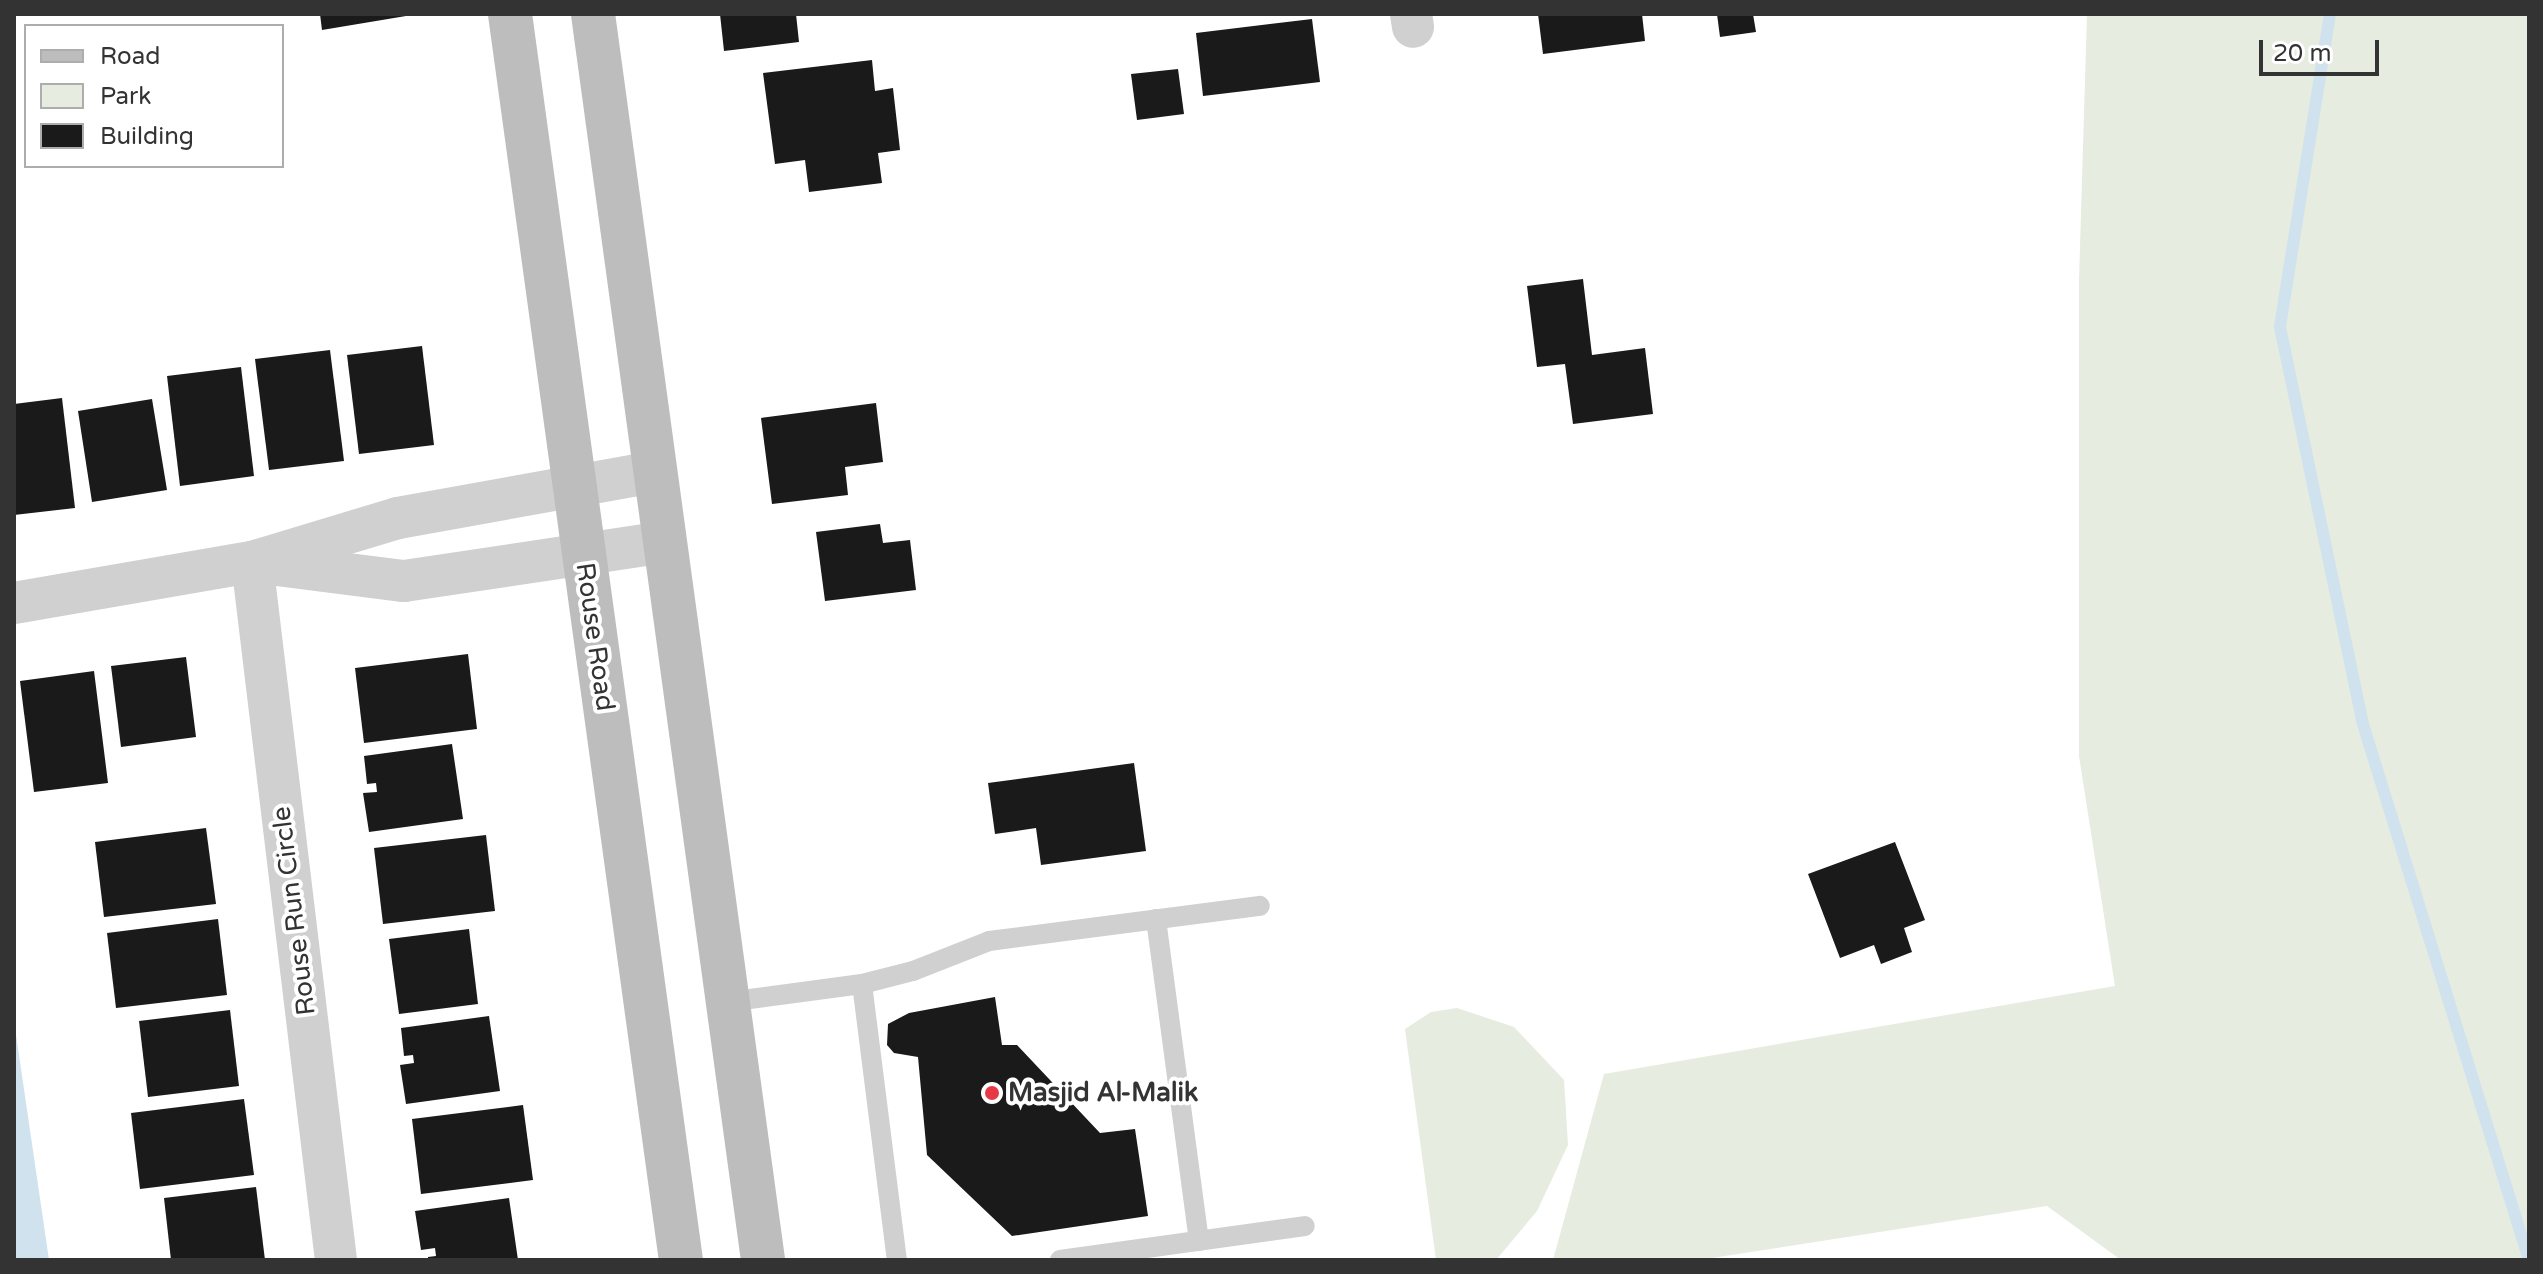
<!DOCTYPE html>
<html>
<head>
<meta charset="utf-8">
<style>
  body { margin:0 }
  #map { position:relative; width:2543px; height:1274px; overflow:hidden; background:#fff; font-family:"Varela Round",sans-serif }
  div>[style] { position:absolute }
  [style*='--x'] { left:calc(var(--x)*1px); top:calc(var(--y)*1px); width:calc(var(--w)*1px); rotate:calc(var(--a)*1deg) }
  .green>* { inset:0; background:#e6ecdf }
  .water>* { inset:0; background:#cfe2ee }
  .stream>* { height:12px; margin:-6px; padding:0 6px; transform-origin:6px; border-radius:6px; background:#cfe2ee }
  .building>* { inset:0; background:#1a1a1a }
  .lane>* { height:20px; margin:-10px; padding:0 10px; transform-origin:10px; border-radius:10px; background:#d0d0d0 }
  .street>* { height:42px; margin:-21px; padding:0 21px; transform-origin:21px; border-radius:21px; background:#d0d0d0 }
  .secondary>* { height:44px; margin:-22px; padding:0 22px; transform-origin:22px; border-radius:22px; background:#bdbdbd }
  .dots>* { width:22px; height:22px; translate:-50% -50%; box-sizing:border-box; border:4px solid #fff; border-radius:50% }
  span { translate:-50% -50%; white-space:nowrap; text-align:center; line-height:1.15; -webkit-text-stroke:8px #fff; paint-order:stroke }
  .street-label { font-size:26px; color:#333 }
  .poi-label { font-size:26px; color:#333; font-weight:700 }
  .left { translate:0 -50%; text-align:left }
  .frame { position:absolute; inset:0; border:16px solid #333; pointer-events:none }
  .legend { position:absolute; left:24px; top:24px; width:260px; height:144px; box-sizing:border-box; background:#fff; border:2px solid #adadad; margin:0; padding:10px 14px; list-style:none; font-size:24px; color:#333 }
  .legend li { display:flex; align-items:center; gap:16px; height:40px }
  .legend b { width:40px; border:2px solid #adadad }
  .scale { position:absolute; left:2259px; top:40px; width:120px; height:36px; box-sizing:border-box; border:4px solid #333; border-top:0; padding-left:10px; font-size:24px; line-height:28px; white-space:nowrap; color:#333; -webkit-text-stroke:6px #fff; paint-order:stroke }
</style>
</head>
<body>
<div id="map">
  <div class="green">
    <i style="clip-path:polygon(2087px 14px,2529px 14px,2529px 1260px,2121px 1260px,2047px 1206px,1699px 1260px,1553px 1260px,1604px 1074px,2115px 986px,2079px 756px,2079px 281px)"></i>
    <i style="clip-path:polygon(1457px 1008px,1514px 1027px,1564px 1080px,1568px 1145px,1537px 1211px,1496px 1260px,1436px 1260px,1405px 1029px,1431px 1012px)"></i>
  </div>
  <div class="water">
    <i style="clip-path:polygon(14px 1021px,49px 1260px,14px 1260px)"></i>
  </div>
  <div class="stream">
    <i style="--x:2330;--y:14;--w:317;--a:99.1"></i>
    <i style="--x:2280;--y:327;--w:402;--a:78.2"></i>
    <i style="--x:2362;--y:721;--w:564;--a:72.79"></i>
  </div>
  <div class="building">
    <i style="clip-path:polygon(320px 14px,406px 14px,406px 16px,322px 30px)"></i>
    <i style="clip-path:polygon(720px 14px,796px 14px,799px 42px,724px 51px)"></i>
    <i style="clip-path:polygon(1538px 14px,1642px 14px,1645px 41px,1543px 54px)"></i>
    <i style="clip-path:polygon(1717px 14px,1753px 14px,1756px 32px,1720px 37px)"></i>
    <i style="clip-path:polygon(1312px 19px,1320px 82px,1203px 96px,1196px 33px)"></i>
    <i style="clip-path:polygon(872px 60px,875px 91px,893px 88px,900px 150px,878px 153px,882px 183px,809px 192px,805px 160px,775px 164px,763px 73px)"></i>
    <i style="clip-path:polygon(1178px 69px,1184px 114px,1137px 120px,1131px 74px)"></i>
    <i style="clip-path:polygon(1583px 279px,1592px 355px,1645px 348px,1653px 414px,1573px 424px,1565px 364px,1537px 367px,1527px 286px)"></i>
    <i style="clip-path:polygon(422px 346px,434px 445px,359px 454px,347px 355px)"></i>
    <i style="clip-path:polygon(330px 350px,344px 461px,269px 470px,255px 359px)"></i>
    <i style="clip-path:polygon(241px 367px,254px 476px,180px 486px,167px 376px)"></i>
    <i style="clip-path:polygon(62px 398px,75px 508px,14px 515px,14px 404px)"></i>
    <i style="clip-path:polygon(152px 399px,167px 490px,92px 502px,78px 411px)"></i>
    <i style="clip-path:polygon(876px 403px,883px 462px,845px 467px,848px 495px,772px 504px,761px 418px)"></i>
    <i style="clip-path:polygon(880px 524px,883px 543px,910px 540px,916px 590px,825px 601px,816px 532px)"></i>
    <i style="clip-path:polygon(468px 654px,477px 729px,364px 743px,355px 668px)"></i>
    <i style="clip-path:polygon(186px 657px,196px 737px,121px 747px,111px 666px)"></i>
    <i style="clip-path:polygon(94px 671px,108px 783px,34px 792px,20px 681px)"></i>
    <i style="clip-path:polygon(452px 744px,463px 819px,369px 832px,363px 793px,377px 792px,376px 783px,367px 784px,364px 756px)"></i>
    <i style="clip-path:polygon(1134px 763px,1146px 851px,1041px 865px,1036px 828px,995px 834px,988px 783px)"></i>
    <i style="clip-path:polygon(206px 828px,216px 904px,104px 917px,95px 842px)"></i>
    <i style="clip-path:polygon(486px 835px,495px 911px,383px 924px,374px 848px)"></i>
    <i style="clip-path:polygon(1895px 842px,1925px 920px,1904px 928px,1912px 952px,1881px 964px,1874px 945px,1840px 958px,1808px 874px)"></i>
    <i style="clip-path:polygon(218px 919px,227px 995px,116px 1008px,107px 933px)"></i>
    <i style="clip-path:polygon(469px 929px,478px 1004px,399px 1014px,389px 939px)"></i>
    <i style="clip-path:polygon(995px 997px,1002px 1045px,1017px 1045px,1100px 1133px,1135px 1129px,1148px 1216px,1012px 1236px,927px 1155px,918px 1057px,894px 1053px,887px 1045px,888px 1024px,909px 1013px)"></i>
    <i style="clip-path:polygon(230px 1010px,239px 1086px,148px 1097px,139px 1021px)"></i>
    <i style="clip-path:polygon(489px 1016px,500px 1091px,406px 1104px,400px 1065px,414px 1063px,413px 1055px,404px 1056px,401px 1028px)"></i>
    <i style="clip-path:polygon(244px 1099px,254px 1175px,140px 1189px,131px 1113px)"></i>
    <i style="clip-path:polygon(523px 1105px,533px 1180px,421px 1194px,412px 1119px)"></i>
    <i style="clip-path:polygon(256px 1187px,265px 1260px,171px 1260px,164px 1198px)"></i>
    <i style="clip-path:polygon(509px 1198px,518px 1260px,428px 1260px,428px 1257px,436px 1256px,435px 1248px,421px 1250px,415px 1211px)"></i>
  </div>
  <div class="lane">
    <i style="--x:1156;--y:919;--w:325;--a:82.4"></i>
    <i style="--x:862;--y:984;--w:53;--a:-14.3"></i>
    <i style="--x:913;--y:971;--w:82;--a:-21.5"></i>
    <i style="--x:989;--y:941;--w:273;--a:-7.4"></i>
    <i style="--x:727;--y:1002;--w:136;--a:-7.6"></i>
    <i style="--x:862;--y:984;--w:278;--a:82.8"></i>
    <i style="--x:1060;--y:1260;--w:247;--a:-7.9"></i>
  </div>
  <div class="street">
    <i style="--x:1411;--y:14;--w:13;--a:81"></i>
    <i style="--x:252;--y:562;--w:703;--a:83.14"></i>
    <i style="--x:269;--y:564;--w:136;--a:7.2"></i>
    <i style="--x:404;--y:581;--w:263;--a:-8.5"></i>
    <i style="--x:14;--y:603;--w:242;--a:-9.8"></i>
    <i style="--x:252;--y:562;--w:152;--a:-16.8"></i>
    <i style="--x:398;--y:518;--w:260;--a:-10.2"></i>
  </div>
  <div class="secondary">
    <i style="--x:510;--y:14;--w:1258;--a:82.19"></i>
    <i style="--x:593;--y:14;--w:1258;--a:82.23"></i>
  </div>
  <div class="dots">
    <i style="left:992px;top:1093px;background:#e63946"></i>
  </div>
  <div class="street-label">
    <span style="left:595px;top:637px;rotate:82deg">Rouse Road</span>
    <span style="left:294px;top:911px;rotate:-97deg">Rouse Run Circle</span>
  </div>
  <div class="poi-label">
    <span class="left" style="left:1008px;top:1093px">Masjid Al-Malik</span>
  </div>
  <div class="frame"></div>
  <ul class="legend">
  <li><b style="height:10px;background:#bdbdbd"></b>Road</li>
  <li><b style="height:22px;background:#e6ecdf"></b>Park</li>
  <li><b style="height:22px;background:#1a1a1a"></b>Building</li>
  </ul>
  <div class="scale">20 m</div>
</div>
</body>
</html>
